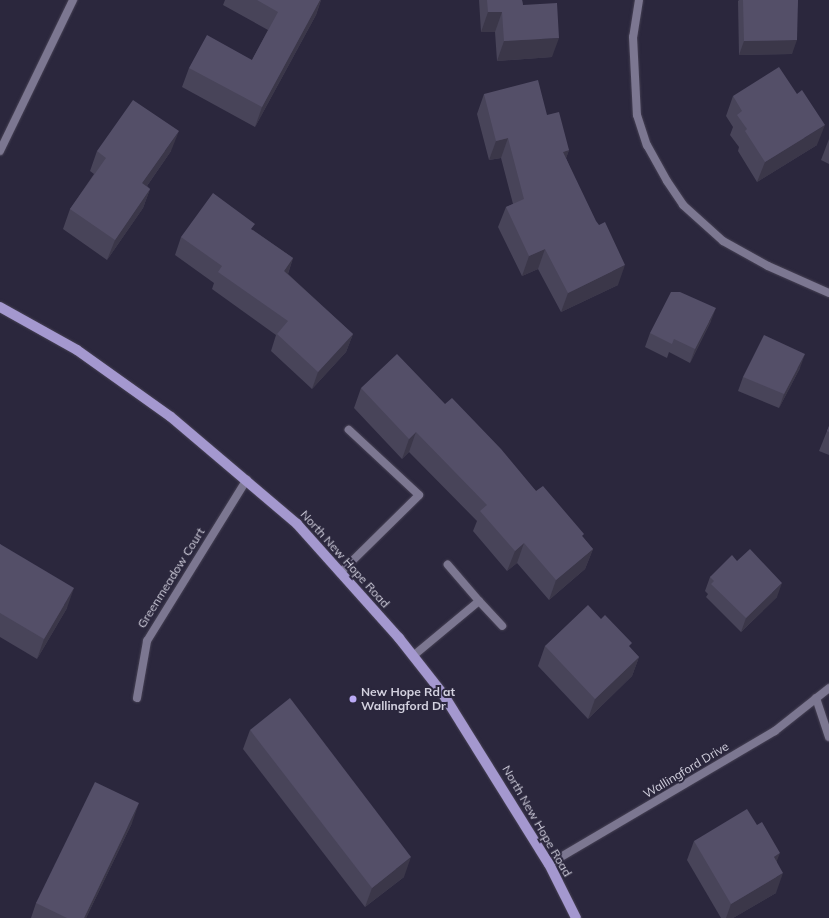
<!DOCTYPE html>
<html>
<head>
<meta charset="utf-8">
<style>
  body { margin:0 }
  #map { position:relative; width:829px; height:918px; overflow:hidden; background:#2b273d; font-family:Mulish,sans-serif }
  div>[style] { position:absolute }
  [style*='--x'] { left:calc(var(--x)*1px); top:calc(var(--y)*1px); width:calc(var(--w)*1px); rotate:calc(var(--a)*1deg) }
  .roads { filter:drop-shadow(0 0 1px #464154) drop-shadow(0 0 1px #464154) }
  .service>* { height:8px; margin:-4px; padding:0 4px; transform-origin:4px; border-radius:4px; background:#7c7791 }
  .minor>* { height:8px; margin:-4px; padding:0 4px; transform-origin:4px; border-radius:4px; background:#7c7791 }
  .tertiary>* { height:8px; margin:-4px; padding:0 4px; transform-origin:4px; border-radius:4px; background:#7c7791 }
  .primary>* { height:10px; margin:-5px; padding:0 5px; transform-origin:5px; border-radius:5px; background:#a498cf }
  .wall>* { inset:0; background:#484459 }
  .shaded-wall>* { inset:0; background:#3b3749 }
  .building>* { inset:0; background:#544f68 }
  .dots>* { width:11px; height:11px; translate:-50% -50%; box-sizing:border-box; border:2px solid #2b273d; border-radius:50% }
  span { translate:-50% -50%; white-space:nowrap; text-align:center; line-height:1.15; -webkit-text-stroke:4px #2b273d; paint-order:stroke }
  .street-label { font-size:12px; color:#d3d1df }
  .poi-label { font-size:12px; color:#d3d1df; font-weight:700 }
  .left { translate:0 -50%; text-align:left }
</style>
</head>
<body>
<div id="map">
  <div class="roads">
    <div class="service">
      <i style="--x:340;--y:573;--w:111;--a:-44.6"></i>
      <i style="--x:419;--y:495;--w:96;--a:-137.1"></i>
      <i style="--x:479;--y:601;--w:34;--a:47"></i>
      <i style="--x:413;--y:656;--w:86;--a:-39.8"></i>
      <i style="--x:479;--y:601;--w:48;--a:-130.7"></i>
      <i style="--x:816;--y:698;--w:41;--a:71.6"></i>
    </div>
    <div class="minor">
      <i style="--x:639;--y:0;--w:37;--a:99"></i>
      <i style="--x:633;--y:37;--w:78;--a:87.1"></i>
      <i style="--x:637;--y:115;--w:32;--a:72"></i>
      <i style="--x:647;--y:145;--w:41;--a:60.9"></i>
      <i style="--x:667;--y:181;--w:29;--a:56"></i>
      <i style="--x:683;--y:205;--w:54;--a:42"></i>
      <i style="--x:723;--y:241;--w:51;--a:29.1"></i>
      <i style="--x:768;--y:266;--w:67;--a:23.9"></i>
      <i style="--x:137;--y:698;--w:58;--a:-80"></i>
      <i style="--x:147;--y:641;--w:190;--a:-58.3"></i>
      <i style="--x:549;--y:864;--w:262;--a:-30.5"></i>
      <i style="--x:775;--y:731;--w:69;--a:-38.5"></i>
    </div>
    <div class="tertiary">
      <i style="--x:0;--y:151;--w:168;--a:-64.2"></i>
    </div>
    <div class="primary">
      <i style="--x:0;--y:307;--w:88;--a:29.2"></i>
      <i style="--x:77;--y:350;--w:115;--a:35.5"></i>
      <i style="--x:171;--y:417;--w:165;--a:40.3"></i>
      <i style="--x:297;--y:524;--w:153;--a:48.2"></i>
      <i style="--x:399;--y:638;--w:71;--a:51.8"></i>
      <i style="--x:443;--y:694;--w:200;--a:58.1"></i>
      <i style="--x:549;--y:864;--w:60;--a:63.4"></i>
    </div>
  </div>
  <div class="wall">
    <i style="clip-path:polygon(225px 0,321px 0,316px 15px,255px 127px,182px 87px,189px 68px,252px 60px,268px 30px,223px 5px)"></i>
    <i style="clip-path:polygon(479px 0,522px 0,523px 5px,552px 57px,497px 61px,495px 32px,481px 32px)"></i>
    <i style="clip-path:polygon(739px 0,798px 0,792px 54px,739px 55px,738px 1px)"></i>
    <i style="clip-path:polygon(484px 94px,547px 115px,569px 150px,566px 158px,618px 285px,561px 312px,538px 269px,522px 276px,498px 227px,506px 207px,513px 204px,501px 158px,489px 160px,477px 114px)"></i>
    <i style="clip-path:polygon(733px 96px,817px 145px,757px 182px,738px 151px,739px 147px,730px 135px,733px 127px,726px 116px)"></i>
    <i style="clip-path:polygon(829px 139px,829px 164px,821px 160px)"></i>
    <i style="clip-path:polygon(97px 151px,171px 151px,147px 186px,150px 189px,143px 208px,107px 260px,63px 229px,70px 209px,94px 174px,90px 171px)"></i>
    <i style="clip-path:polygon(253px 230px,293px 258px,288px 274px,353px 334px,346px 352px,312px 389px,271px 351px,276px 335px,212px 289px,214px 283px,175px 255px,181px 237px)"></i>
    <i style="clip-path:polygon(711px 321px,690px 363px,669px 352px,667px 358px,645px 347px,650px 333px)"></i>
    <i style="clip-path:polygon(800px 368px,779px 408px,738px 391px,743px 377px)"></i>
    <i style="clip-path:polygon(361px 388px,445px 404px,536px 491px,583px 537px,593px 549px,585px 569px,549px 600px,517px 563px,507px 571px,473px 531px,477px 521px,409px 452px,402px 459px,354px 408px)"></i>
    <i style="clip-path:polygon(829px 426px,829px 455px,819px 451px)"></i>
    <i style="clip-path:polygon(0 544px,67px 608px,37px 659px,0 637px)"></i>
    <i style="clip-path:polygon(737px 561px,777px 597px,741px 632px,706px 597px,708px 594px,705px 591px,710px 577px)"></i>
    <i style="clip-path:polygon(601px 619px,639px 657px,632px 676px,588px 719px,538px 666px,545px 646px)"></i>
    <i style="clip-path:polygon(250px 730px,404px 877px,365px 907px,243px 749px)"></i>
    <i style="clip-path:polygon(132px 823px,86px 918px,31px 918px,36px 903px)"></i>
    <i style="clip-path:polygon(694px 841px,777px 861px,776px 893px,733px 918px,721px 918px,687px 860px)"></i>
  </div>
  <div class="shaded-wall">
    <i style="clip-path:polygon(320px 0,321px 0,316px 15px,255px 127px,262px 107px)"></i>
    <i style="clip-path:polygon(488px 12px,502px 12px,495px 32px,481px 32px)"></i>
    <i style="clip-path:polygon(559px 38px,552px 57px,497px 61px,504px 41px)"></i>
    <i style="clip-path:polygon(797px 40px,792px 54px,739px 55px,744px 41px)"></i>
    <i style="clip-path:polygon(825px 125px,817px 145px,757px 182px,765px 162px)"></i>
    <i style="clip-path:polygon(179px 131px,171px 151px,135px 203px,142px 183px)"></i>
    <i style="clip-path:polygon(508px 138px,501px 158px,489px 160px,496px 141px)"></i>
    <i style="clip-path:polygon(569px 150px,562px 170px,563px 152px)"></i>
    <i style="clip-path:polygon(150px 189px,143px 208px,107px 260px,115px 240px)"></i>
    <i style="clip-path:polygon(545px 249px,538px 269px,522px 276px,529px 256px)"></i>
    <i style="clip-path:polygon(293px 258px,287px 276px,284px 271px)"></i>
    <i style="clip-path:polygon(625px 265px,618px 285px,561px 312px,568px 293px)"></i>
    <i style="clip-path:polygon(716px 308px,711px 321px,690px 363px,695px 349px)"></i>
    <i style="clip-path:polygon(353px 334px,346px 352px,312px 389px,318px 372px)"></i>
    <i style="clip-path:polygon(805px 354px,800px 368px,779px 408px,784px 394px)"></i>
    <i style="clip-path:polygon(416px 432px,409px 452px,402px 459px,409px 439px)"></i>
    <i style="clip-path:polygon(524px 543px,517px 563px,507px 571px,515px 551px)"></i>
    <i style="clip-path:polygon(593px 549px,585px 569px,549px 600px,556px 580px)"></i>
    <i style="clip-path:polygon(782px 583px,777px 597px,741px 632px,746px 618px)"></i>
    <i style="clip-path:polygon(74px 588px,67px 608px,37px 659px,44px 639px)"></i>
    <i style="clip-path:polygon(639px 657px,632px 676px,588px 719px,595px 699px)"></i>
    <i style="clip-path:polygon(139px 803px,132px 823px,86px 918px,84px 918px)"></i>
    <i style="clip-path:polygon(780px 853px,772px 873px,774px 857px)"></i>
    <i style="clip-path:polygon(411px 857px,404px 877px,365px 907px,372px 888px)"></i>
    <i style="clip-path:polygon(783px 873px,776px 893px,733px 918px,726px 918px,731px 904px)"></i>
  </div>
  <div class="building">
    <i style="clip-path:polygon(257px 0,320px 0,262px 107px,189px 68px,207px 35px,252px 60px,278px 12px)"></i>
    <i style="clip-path:polygon(487px 0,522px 0,523px 5px,557px 3px,559px 38px,504px 41px,502px 12px,488px 12px)"></i>
    <i style="clip-path:polygon(743px 0,798px 0,797px 40px,744px 41px)"></i>
    <i style="clip-path:polygon(779px 67px,797px 94px,802px 90px,825px 125px,765px 162px,745px 131px,747px 129px,737px 115px,742px 111px,733px 96px)"></i>
    <i style="clip-path:polygon(538px 80px,547px 115px,559px 112px,569px 150px,563px 152px,596px 221px,599px 225px,605px 222px,625px 265px,568px 293px,545px 249px,529px 256px,506px 207px,524px 199px,508px 138px,496px 141px,484px 94px)"></i>
    <i style="clip-path:polygon(133px 100px,179px 131px,142px 183px,150px 189px,115px 240px,70px 209px,106px 158px,97px 151px)"></i>
    <i style="clip-path:polygon(213px 193px,255px 224px,251px 229px,293px 258px,284px 271px,353px 334px,318px 372px,277px 334px,288px 321px,218px 272px,222px 266px,181px 237px)"></i>
    <i style="clip-path:polygon(671px 292px,680px 292px,716px 308px,695px 349px,674px 339px,672px 344px,650px 333px)"></i>
    <i style="clip-path:polygon(764px 335px,805px 354px,784px 394px,743px 377px)"></i>
    <i style="clip-path:polygon(397px 354px,445px 404px,452px 398px,501px 449px,536px 491px,543px 486px,584px 534px,582px 536px,593px 549px,556px 580px,524px 543px,515px 551px,480px 511px,487px 505px,416px 432px,409px 439px,361px 388px)"></i>
    <i style="clip-path:polygon(829px 426px,829px 432px,827px 431px)"></i>
    <i style="clip-path:polygon(0 544px,74px 588px,44px 639px,0 613px)"></i>
    <i style="clip-path:polygon(750px 549px,782px 583px,746px 618px,711px 584px,714px 581px,710px 577px,732px 555px,737px 561px)"></i>
    <i style="clip-path:polygon(588px 605px,601px 619px,605px 615px,632px 643px,629px 646px,639px 657px,595px 699px,545px 646px)"></i>
    <i style="clip-path:polygon(290px 698px,411px 857px,372px 888px,250px 730px)"></i>
    <i style="clip-path:polygon(95px 782px,139px 803px,84px 918px,67px 918px,36px 903px)"></i>
    <i style="clip-path:polygon(747px 809px,757px 825px,762px 822px,780px 853px,774px 857px,783px 873px,731px 904px,694px 841px)"></i>
  </div>
  <div class="dots">
    <i style="left:353px;top:699px;background:#bbaaf6"></i>
  </div>
  <div class="street-label">
    <span style="left:345px;top:559px;rotate:48deg">North New Hope Road</span>
    <span style="left:171px;top:578px;rotate:-58deg">Greenmeadow Court</span>
    <span style="left:686px;top:770px;rotate:-31deg">Wallingford Drive</span>
    <span style="left:537px;top:821px;rotate:60deg">North New Hope Road</span>
  </div>
  <div class="poi-label">
    <span class="left" style="left:361px;top:699px">New Hope Rd at<br>Wallingford Dr</span>
  </div>
</div>
</body>
</html>
